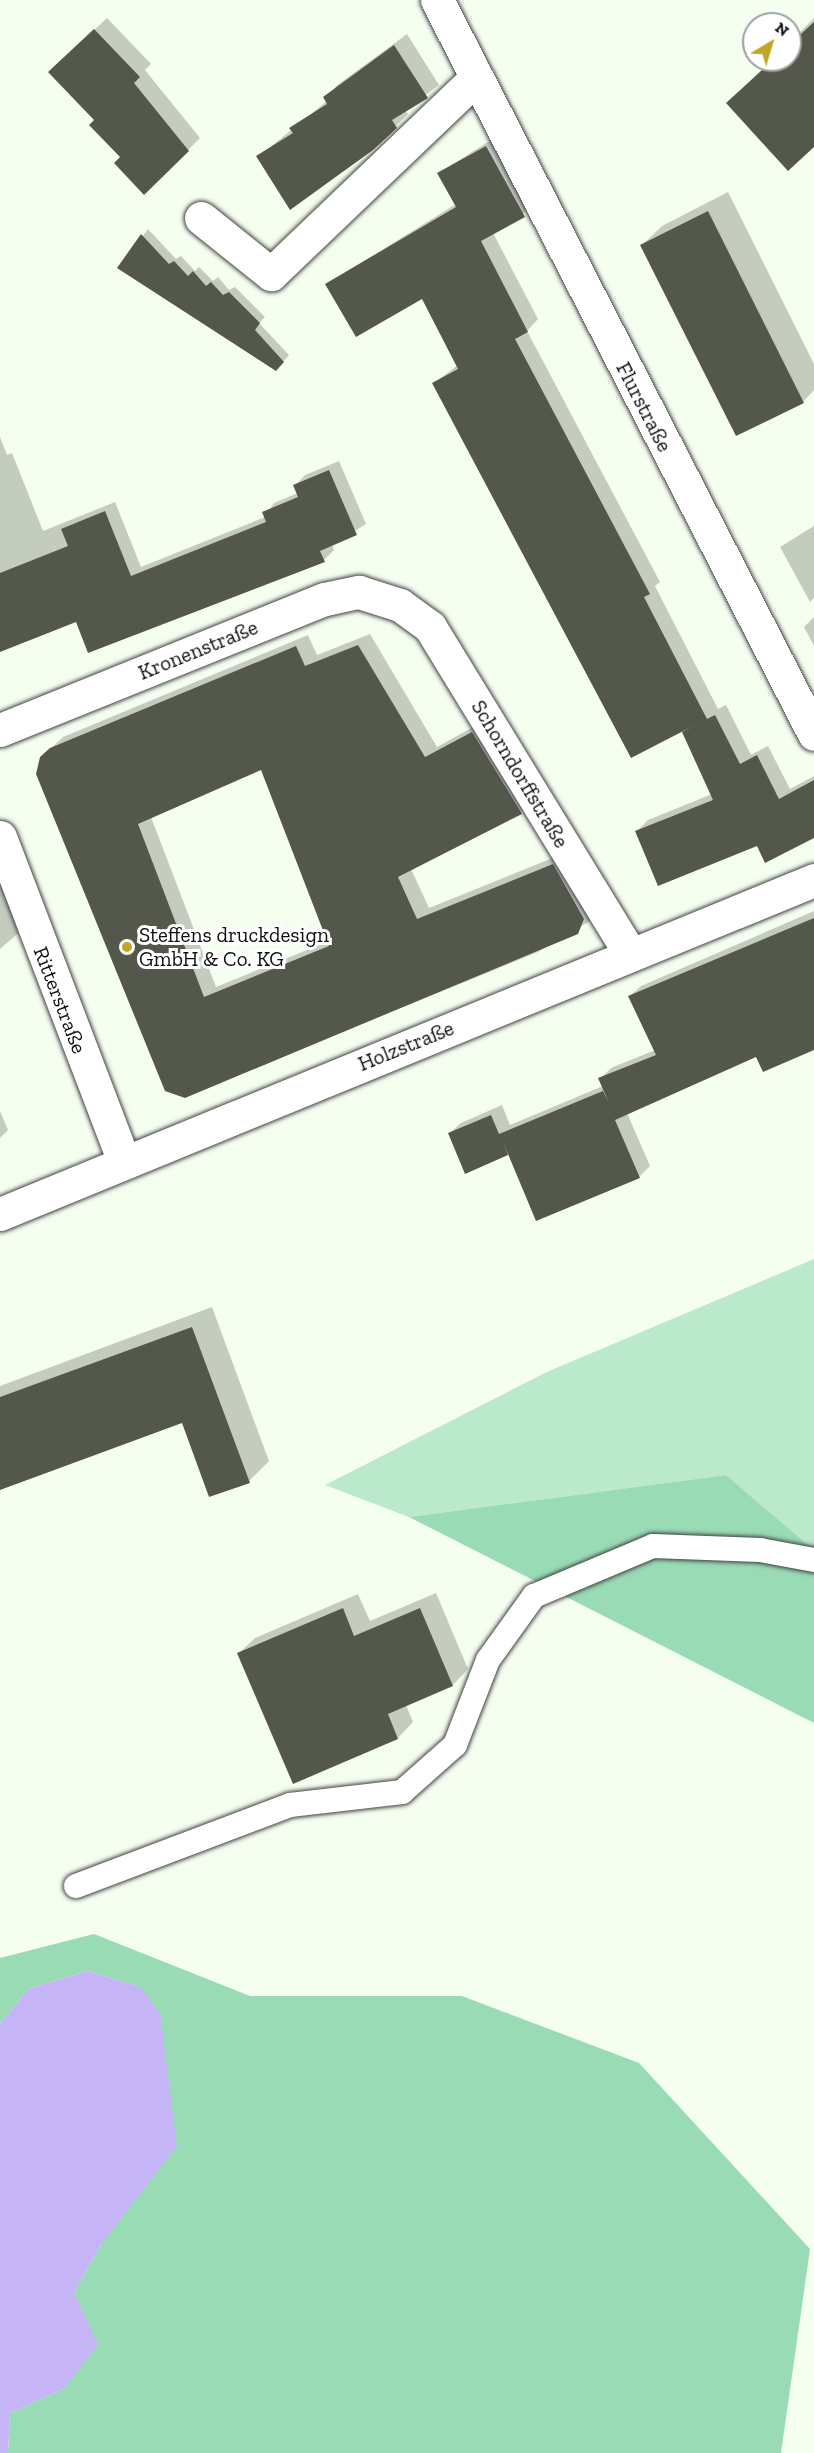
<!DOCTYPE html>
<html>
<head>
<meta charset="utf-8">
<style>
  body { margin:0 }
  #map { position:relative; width:814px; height:2453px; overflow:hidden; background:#f5fff0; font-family:"Zilla Slab",serif }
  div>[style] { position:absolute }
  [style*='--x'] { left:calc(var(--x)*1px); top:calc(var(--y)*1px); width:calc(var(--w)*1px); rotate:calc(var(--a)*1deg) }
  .green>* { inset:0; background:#baeacb }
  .forest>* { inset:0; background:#99dbb5 }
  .water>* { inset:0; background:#c5b5f6 }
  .shadow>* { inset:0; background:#0003 }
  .building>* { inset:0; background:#54584b }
  .roads { filter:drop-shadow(0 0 2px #424242) drop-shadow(0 0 2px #424242) }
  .service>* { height:24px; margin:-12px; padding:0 12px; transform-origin:12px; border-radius:12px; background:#fff }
  .minor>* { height:33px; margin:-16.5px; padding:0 16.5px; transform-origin:16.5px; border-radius:16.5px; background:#fff }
  .dots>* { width:16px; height:16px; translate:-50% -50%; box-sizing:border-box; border:3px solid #fff; border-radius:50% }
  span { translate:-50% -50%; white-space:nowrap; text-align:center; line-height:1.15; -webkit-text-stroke:6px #fff; paint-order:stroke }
  .street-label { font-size:21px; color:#0f0f0f }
  .poi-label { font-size:21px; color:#0f0f0f }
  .left { translate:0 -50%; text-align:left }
  .north { position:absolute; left:742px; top:12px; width:60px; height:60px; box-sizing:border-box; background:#fff; border:2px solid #9f9f9f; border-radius:50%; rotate:38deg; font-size:16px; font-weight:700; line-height:24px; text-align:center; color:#0f0f0f }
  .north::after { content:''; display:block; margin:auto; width:21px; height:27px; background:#c0a626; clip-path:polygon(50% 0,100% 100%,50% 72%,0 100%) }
</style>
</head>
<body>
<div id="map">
  <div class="green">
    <i style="clip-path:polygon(814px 1259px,814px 1550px,726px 1475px,409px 1517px,325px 1485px,549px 1371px)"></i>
  </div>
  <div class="forest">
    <i style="clip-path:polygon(726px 1475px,814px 1550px,814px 1723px,409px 1517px)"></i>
    <i style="clip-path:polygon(94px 1934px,250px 1996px,462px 1996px,639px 2063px,810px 2249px,781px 2453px,8px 2453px,10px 2413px,63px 2389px,74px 2292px,102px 2243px,140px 1987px,87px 1971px,28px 1989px,0 2024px,0 1958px)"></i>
  </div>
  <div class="water">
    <i style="clip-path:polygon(87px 1971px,140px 1987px,160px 2013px,177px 2146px,102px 2243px,74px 2292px,98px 2345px,63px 2389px,10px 2413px,8px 2453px,0 2453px,0 2024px,28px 1989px)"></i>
  </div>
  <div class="shadow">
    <i style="clip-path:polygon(107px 18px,151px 64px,145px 70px,200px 138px,188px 150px,122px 157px,62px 60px)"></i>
    <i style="clip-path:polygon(814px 18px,814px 145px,728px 103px,772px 60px,790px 60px,790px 42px)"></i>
    <i style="clip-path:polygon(407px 34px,439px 85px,405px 110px,408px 114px,372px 149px,258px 157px,327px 101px,336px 86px)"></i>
    <i style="clip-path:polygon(497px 136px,535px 205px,493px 233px,538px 319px,527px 331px,660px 582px,655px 586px,718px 709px,726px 705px,751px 755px,768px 746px,790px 789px,814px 776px,814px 836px,757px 845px,637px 831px,648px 820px,712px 794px,684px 732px,689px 728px,434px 383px,458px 365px,422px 297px,327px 284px,456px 204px,439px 173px)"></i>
    <i style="clip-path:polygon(728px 192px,814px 364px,814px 390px,803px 402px,641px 246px,662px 226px)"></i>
    <i style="clip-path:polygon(148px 229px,176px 259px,181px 256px,195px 271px,199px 267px,213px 281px,218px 277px,229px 290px,235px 287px,265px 317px,259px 323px,289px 355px,282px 363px,119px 267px)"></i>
    <i style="clip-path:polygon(0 437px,7px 455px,12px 453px,43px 531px,115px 502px,141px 567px,265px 517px,274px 503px,298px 493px,295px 486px,305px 475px,339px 461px,366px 524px,332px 545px,334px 550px,324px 560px,76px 620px,0 650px)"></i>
    <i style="clip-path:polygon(814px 526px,814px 598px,810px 602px,780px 547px)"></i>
    <i style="clip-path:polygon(814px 617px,814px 646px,804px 627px)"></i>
    <i style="clip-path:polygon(evenodd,370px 634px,437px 747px,484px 721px,533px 801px,522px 812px,411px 869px,429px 908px,565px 853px,595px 906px,590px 921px,538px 952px,185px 1096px,41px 758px,63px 737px,308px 635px,317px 655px,370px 634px,262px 768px,329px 941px,216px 987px,151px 817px,262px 768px)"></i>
    <i style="clip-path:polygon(0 876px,22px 930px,0 949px)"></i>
    <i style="clip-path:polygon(814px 911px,814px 1017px,627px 1113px,650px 1166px,639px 1177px,507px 1154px,450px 1133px,461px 1123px,502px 1105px,510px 1125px,603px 1086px,600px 1079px,611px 1068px,655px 1050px,630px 996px,641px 986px)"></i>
    <i style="clip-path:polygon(0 1111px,8px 1130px,0 1138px)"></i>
    <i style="clip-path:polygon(212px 1307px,269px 1461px,249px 1481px,183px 1421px,0 1489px,0 1386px)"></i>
    <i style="clip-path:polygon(436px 1593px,468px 1669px,453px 1685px,406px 1705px,413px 1722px,398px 1738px,294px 1782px,239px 1653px,255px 1638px,358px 1594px,370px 1621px)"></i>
  </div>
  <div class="building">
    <i style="clip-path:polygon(814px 22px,814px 147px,788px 171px,726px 103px,773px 60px,790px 60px,790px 44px)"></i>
    <i style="clip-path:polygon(94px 29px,140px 77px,134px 83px,189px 151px,144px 195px,114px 163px,120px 157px,89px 125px,94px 120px,48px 72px)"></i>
    <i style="clip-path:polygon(394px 45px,428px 98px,392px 120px,397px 128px,373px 150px,290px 210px,256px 156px,293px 133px,289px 128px,327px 104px,323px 97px)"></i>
    <i style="clip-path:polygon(486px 146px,525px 217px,481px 241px,528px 332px,515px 339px,650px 594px,644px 597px,707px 719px,715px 715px,740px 764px,757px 755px,779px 799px,814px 780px,814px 838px,765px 863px,757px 846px,658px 886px,635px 831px,713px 800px,682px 732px,695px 725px,631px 758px,432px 383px,458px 369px,422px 299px,356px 337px,325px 284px,456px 207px,437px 173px)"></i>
    <i style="clip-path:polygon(708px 211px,804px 403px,736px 436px,640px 245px)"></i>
    <i style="clip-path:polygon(141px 234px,169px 264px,174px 261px,188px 276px,193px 271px,206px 286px,211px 282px,223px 295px,229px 292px,260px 323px,255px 330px,284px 362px,276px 371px,117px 268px)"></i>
    <i style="clip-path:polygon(329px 470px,357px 535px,320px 551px,325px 562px,88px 653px,76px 622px,0 652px,0 573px,68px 546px,61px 529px,105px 511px,131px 576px,266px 522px,262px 512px,298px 497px,293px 485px)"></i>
    <i style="clip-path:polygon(evenodd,358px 645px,425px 757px,472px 732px,522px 814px,398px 877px,417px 919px,553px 864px,584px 919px,578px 934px,185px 1098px,165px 1091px,36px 774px,40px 757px,50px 748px,296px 646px,305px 666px,358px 645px,261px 770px,329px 946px,204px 997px,138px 824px,261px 770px)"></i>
    <i style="clip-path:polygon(814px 918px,814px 1050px,763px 1072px,756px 1057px,615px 1120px,640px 1178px,536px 1221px,503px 1142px,508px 1155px,465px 1174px,448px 1133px,491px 1115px,499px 1134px,603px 1091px,609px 1103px,598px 1078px,656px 1055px,628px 996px)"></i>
    <i style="clip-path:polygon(192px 1327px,250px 1483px,209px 1497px,182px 1423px,0 1490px,0 1397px)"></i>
    <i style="clip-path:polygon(343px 1608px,354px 1636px,420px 1608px,453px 1686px,388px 1714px,398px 1739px,293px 1784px,237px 1653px)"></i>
  </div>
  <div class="roads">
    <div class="service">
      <i style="--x:76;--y:1886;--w:229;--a:-20.7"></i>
      <i style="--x:290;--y:1805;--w:113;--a:-6.6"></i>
      <i style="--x:402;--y:1792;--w:71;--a:-41.6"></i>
      <i style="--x:455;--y:1745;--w:91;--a:-68.8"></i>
      <i style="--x:488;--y:1660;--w:79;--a:-54.3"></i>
      <i style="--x:534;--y:1596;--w:129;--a:-22.8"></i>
      <i style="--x:653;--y:1546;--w:107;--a:2.1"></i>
      <i style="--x:760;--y:1550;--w:55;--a:10.5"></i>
    </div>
    <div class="minor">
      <i style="--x:437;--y:0;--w:825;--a:62.81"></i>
      <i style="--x:201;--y:218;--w:90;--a:38.7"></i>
      <i style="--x:271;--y:274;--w:284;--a:-43.7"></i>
      <i style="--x:0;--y:730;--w:350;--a:-22"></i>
      <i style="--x:325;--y:599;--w:35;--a:-12"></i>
      <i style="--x:359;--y:592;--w:43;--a:17.6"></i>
      <i style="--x:400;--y:605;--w:37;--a:36"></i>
      <i style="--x:430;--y:627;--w:382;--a:58.5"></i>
      <i style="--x:0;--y:837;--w:348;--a:69.1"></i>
      <i style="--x:0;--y:1214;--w:880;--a:-22.31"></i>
    </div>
  </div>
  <div class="dots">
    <i style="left:127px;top:947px;background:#c0a626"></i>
  </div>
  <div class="street-label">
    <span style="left:644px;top:407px;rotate:63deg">Flurstraße</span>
    <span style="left:198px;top:650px;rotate:-22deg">Kronenstraße</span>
    <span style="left:520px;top:774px;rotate:59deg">Schorndorffstraße</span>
    <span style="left:60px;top:1000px;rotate:69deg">Ritterstraße</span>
    <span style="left:406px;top:1046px;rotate:-22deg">Holzstraße</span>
  </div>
  <div class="poi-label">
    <span class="left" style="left:139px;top:947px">Steffens druckdesign<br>GmbH &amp; Co. KG</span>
  </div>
  <div class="north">N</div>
</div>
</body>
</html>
